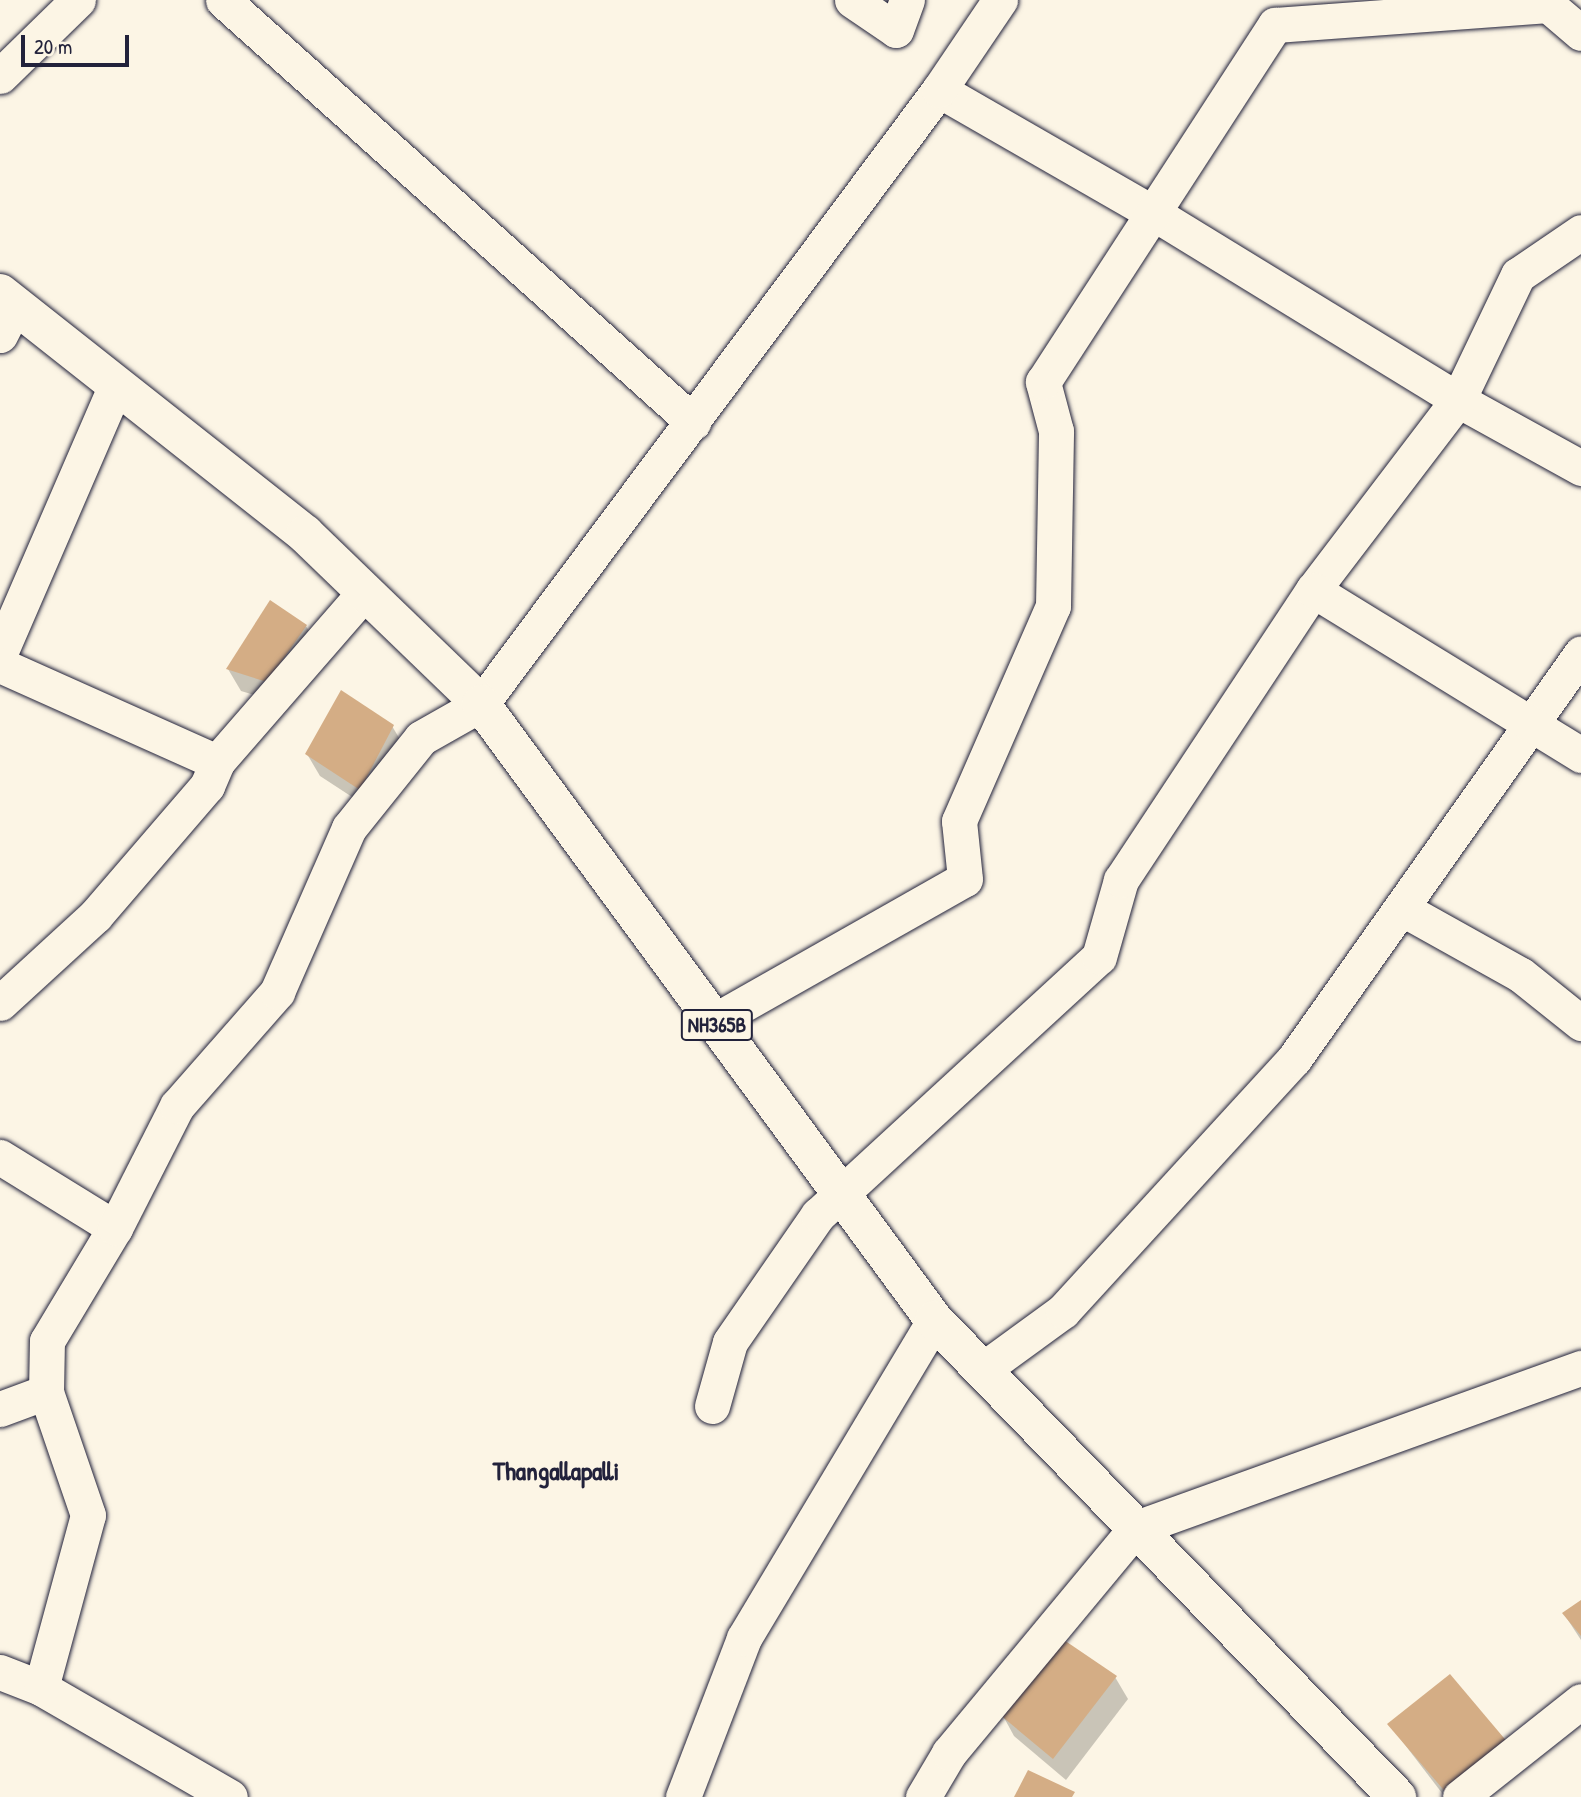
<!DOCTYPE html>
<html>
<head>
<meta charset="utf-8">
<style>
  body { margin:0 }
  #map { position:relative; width:1581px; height:1797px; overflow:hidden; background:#fcf5e5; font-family:"Patrick Hand",sans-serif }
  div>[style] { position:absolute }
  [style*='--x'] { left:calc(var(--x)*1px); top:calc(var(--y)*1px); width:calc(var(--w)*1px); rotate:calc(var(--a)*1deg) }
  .shadow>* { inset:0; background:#0003 }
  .building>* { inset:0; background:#d4ad85 }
  .roads { filter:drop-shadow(0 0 2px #22223b) drop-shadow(0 0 2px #22223b) }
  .street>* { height:35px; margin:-17.5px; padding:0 17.5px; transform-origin:17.5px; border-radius:17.5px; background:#fcf5e5 }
  .highway>* { height:38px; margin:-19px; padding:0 19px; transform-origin:19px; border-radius:19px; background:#fcf5e5 }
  span { translate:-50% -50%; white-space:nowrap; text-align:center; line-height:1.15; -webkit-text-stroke:5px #fcf5e5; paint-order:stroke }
  .shield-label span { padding:2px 5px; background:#fcf5e5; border:2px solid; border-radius:5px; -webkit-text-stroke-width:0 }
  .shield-label { font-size:21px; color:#22223b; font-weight:700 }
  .quarter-label { font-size:26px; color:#22223b; font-weight:700 }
  .scale { position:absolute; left:21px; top:35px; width:108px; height:32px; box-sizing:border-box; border:4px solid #22223b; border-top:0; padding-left:9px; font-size:21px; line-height:24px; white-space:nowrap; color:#22223b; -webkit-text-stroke:5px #fcf5e5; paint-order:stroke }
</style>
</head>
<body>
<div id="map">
  <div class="shadow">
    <i style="clip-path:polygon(306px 626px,319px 648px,280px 703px,241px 691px,228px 669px)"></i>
    <i style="clip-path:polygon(392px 726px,405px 748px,372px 810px,320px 776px,307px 754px)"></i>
    <i style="clip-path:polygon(1581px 1602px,1581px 1640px,1564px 1614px)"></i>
    <i style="clip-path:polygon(1450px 1676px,1445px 1797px,1389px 1724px)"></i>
    <i style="clip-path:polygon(1115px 1677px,1128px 1699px,1066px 1780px,1014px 1736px,1002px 1714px)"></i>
  </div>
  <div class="building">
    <i style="clip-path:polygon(270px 600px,307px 625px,267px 682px,226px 669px)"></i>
    <i style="clip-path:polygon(341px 690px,394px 725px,360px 790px,305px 754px)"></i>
    <i style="clip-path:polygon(1581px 1600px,1581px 1636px,1562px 1613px)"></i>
    <i style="clip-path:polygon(1061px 1638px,1117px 1676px,1053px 1759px,999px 1714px)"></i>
    <i style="clip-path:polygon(1450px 1674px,1509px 1744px,1448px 1795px,1387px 1724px)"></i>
    <i style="clip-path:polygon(1028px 1770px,1075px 1792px,1072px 1797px,1014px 1797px)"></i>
  </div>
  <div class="roads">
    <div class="street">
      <i style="--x:223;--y:0;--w:632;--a:41.92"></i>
      <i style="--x:852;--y:0;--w:53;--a:34.3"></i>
      <i style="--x:896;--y:30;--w:32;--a:-70"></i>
      <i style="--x:0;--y:76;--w:109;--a:-44.3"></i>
      <i style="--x:939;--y:90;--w:249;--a:29.9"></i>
      <i style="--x:1155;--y:214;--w:356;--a:31.5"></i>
      <i style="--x:1458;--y:400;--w:141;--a:28.9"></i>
      <i style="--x:0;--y:335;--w:34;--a:-63"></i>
      <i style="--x:1313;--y:590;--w:239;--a:-52.7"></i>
      <i style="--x:1458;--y:400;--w:139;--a:-64.4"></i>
      <i style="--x:1518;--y:275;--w:76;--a:-34.3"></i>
      <i style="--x:0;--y:653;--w:292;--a:-66.6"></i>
      <i style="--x:0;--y:665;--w:238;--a:24.1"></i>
      <i style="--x:217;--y:762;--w:225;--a:-49"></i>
      <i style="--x:1401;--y:908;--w:137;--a:29.2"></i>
      <i style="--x:1521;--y:975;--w:77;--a:38.7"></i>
      <i style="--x:0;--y:1003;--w:129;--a:-42.5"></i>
      <i style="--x:95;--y:916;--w:172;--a:-49.3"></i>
      <i style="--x:207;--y:786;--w:26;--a:-67"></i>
      <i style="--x:714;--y:1021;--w:288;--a:-29.5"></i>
      <i style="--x:965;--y:879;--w:58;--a:-95.9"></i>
      <i style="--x:959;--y:821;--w:235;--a:-66.4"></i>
      <i style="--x:1053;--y:606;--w:175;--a:-89"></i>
      <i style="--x:1056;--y:431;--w:51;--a:-104.9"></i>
      <i style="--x:1043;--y:382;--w:426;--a:-57"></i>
      <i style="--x:1275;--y:25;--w:274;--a:-4.2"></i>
      <i style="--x:1548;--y:5;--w:43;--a:40.3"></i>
      <i style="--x:0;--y:1157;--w:135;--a:31.7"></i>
      <i style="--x:982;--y:1370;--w:100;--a:-36.1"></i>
      <i style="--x:1063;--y:1311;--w:342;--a:-47.5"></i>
      <i style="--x:1294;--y:1059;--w:497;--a:-54.7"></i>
      <i style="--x:712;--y:1406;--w:66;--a:-74.3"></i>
      <i style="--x:730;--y:1342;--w:155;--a:-55.3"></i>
      <i style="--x:818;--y:1215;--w:381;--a:-42.6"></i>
      <i style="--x:1099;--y:957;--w:80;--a:-74.1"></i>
      <i style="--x:1121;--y:880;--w:348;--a:-56.5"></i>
      <i style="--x:1313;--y:590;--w:315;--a:31.6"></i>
      <i style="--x:0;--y:1409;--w:49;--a:-20.3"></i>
      <i style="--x:0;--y:1672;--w:44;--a:21.3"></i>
      <i style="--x:41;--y:1688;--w:218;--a:30"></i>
      <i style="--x:41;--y:1688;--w:179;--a:-74.8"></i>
      <i style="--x:88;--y:1515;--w:130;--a:-108.9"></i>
      <i style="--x:46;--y:1392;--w:51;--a:-88.9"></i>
      <i style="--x:47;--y:1341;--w:132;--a:-59"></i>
      <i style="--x:115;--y:1228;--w:137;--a:-63.1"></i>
      <i style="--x:177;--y:1106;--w:152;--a:-48.7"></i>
      <i style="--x:277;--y:992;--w:179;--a:-66.3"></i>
      <i style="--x:349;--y:828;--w:115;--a:-51.3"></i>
      <i style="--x:421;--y:738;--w:69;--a:-29.5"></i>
      <i style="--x:481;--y:704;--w:766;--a:-53.28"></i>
      <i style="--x:939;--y:90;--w:109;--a:-55.9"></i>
      <i style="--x:683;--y:1797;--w:170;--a:-69"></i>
      <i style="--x:744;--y:1638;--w:370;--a:-59.1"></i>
      <i style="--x:923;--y:1797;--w:51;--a:-59.4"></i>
      <i style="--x:949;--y:1753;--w:293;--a:-50.3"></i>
      <i style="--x:1136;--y:1528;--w:473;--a:-19.8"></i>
      <i style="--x:1460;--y:1797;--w:154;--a:-38.4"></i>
    </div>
    <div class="highway">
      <i style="--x:0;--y:293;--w:389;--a:38.3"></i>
      <i style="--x:305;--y:534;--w:245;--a:44"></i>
      <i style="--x:481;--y:704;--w:765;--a:53.67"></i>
      <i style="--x:934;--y:1320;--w:665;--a:45.85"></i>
    </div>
  </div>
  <div class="shield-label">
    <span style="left:717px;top:1025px">NH365B</span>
  </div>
  <div class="quarter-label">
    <span style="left:556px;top:1471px">Thangallapalli</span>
  </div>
  <div class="scale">20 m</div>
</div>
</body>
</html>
